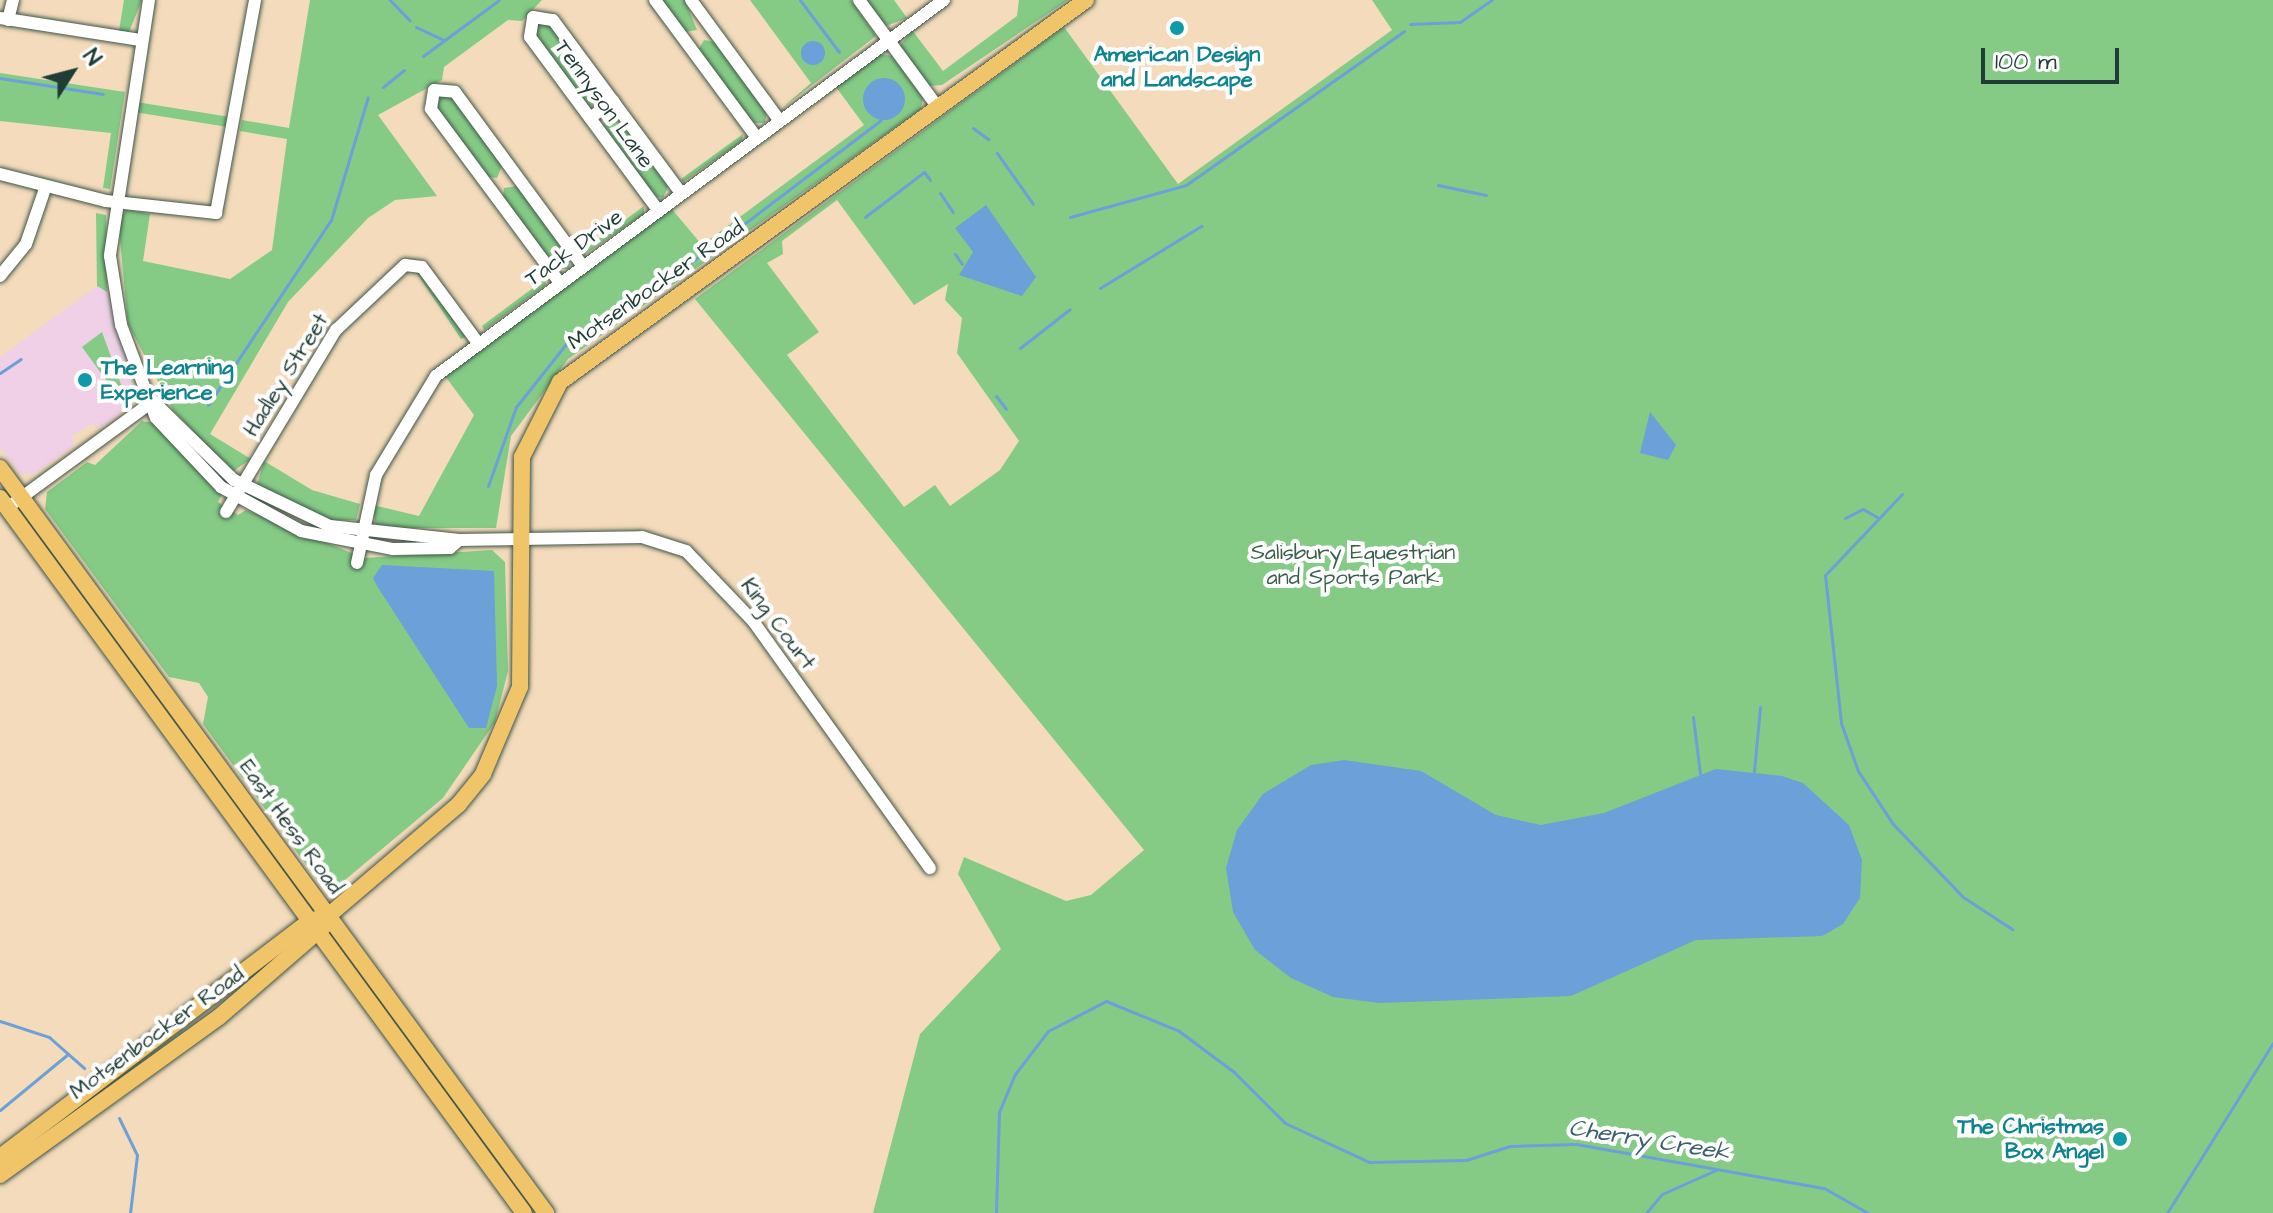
<!DOCTYPE html>
<html>
<head>
<meta charset="utf-8">
<style>
  body { margin:0 }
  #map { position:relative; width:2273px; height:1213px; overflow:hidden; background:#f3dbbb; font-family:"Architects Daughter",sans-serif }
  div>[style] { position:absolute }
  [style*='--x'] { left:calc(var(--x)*1px); top:calc(var(--y)*1px); width:calc(var(--w)*1px); rotate:calc(var(--a)*1deg) }
  .built>* { inset:0; background:#efd0e6 }
  .green>* { inset:0; background:#85cb86 }
  .water>* { inset:0; background:#6ba0d8 }
  .round { border-radius:50% }
  .stream>* { height:3px; margin:-1.5px; padding:0 1.5px; transform-origin:1.5px; border-radius:1.5px; background:#6ba0d8 }
  .roads { filter:drop-shadow(0 0 2px #3f5548) drop-shadow(0 0 2px #3f5548) }
  .minor>* { height:12px; margin:-6px; padding:0 6px; transform-origin:6px; border-radius:6px; background:#fff }
  .major>* { height:16px; margin:-8px; padding:0 8px; transform-origin:8px; border-radius:8px; background:#f0c469 }
  .dots>* { width:22px; height:22px; translate:-50% -50%; box-sizing:border-box; border:4px solid #fff; border-radius:50% }
  span { translate:-50% -50%; white-space:nowrap; text-align:center; line-height:1.15; -webkit-text-stroke:8px #fff; paint-order:stroke }
  .culture-label { font-size:22px; color:#0d838f; font-weight:700 }
  .left { translate:0 -50%; text-align:left }
  .right { translate:-100% -50%; text-align:right }
  .street-label { font-size:22px; color:#1f3d34 }
  .park-label { font-size:22px; color:#386048 }
  .water-label { font-size:24px; color:#3a606d; font-style:italic }
  .north { position:absolute; left:32px; top:32px; width:80px; height:80px; -webkit-text-stroke:6px #fff; paint-order:stroke; rotate:54deg; font-size:22px; font-weight:700; line-height:32px; text-align:center; color:#1f3d34 }
  .north::after { content:''; display:block; margin:auto; width:28px; height:36px; background:#1f3d34; clip-path:polygon(50% 0,100% 100%,50% 72%,0 100%) }
  .scale { position:absolute; left:1981px; top:48px; width:138px; height:36px; box-sizing:border-box; border:4px solid #1f3d34; border-top:0; padding-left:10px; font-size:24px; line-height:28px; white-space:nowrap; color:#1f3d34; -webkit-text-stroke:6px #fff; paint-order:stroke }
</style>
</head>
<body>
<div id="map">
  <div class="built">
    <i style="clip-path:polygon(97px 286px,107px 292px,135px 393px,131px 405px,100px 428px,92px 424px,72px 436px,74px 446px,34px 474px,20px 474px,0 448px,0 357px)"></i>
  </div>
  <div class="green">
    <i style="clip-path:polygon(124px 0,142px 0,129px 32px,119px 31px)"></i>
    <i style="clip-path:polygon(310px 0,542px 0,522px 21px,508px 20px,444px 67px,442px 80px,378px 115px,437px 196px,395px 200px,368px 218px,288px 302px,210px 434px,251px 459px,232px 472px,173px 410px,128px 324px,118px 218px,127px 210px,150px 214px,143px 261px,230px 279px,272px 250px,287px 139px,240px 131px,242px 120px,289px 128px)"></i>
    <i style="clip-path:polygon(660px 0,685px 0,697px 30px,685px 32px)"></i>
    <i style="clip-path:polygon(750px 0,851px 0,876px 36px,781px 109px,811px 83px)"></i>
    <i style="clip-path:polygon(866px 0,894px 0,907px 18px,886px 26px)"></i>
    <i style="clip-path:polygon(1019px 0,1068px 0,942px 85px,929px 86px,900px 46px,912px 30px,943px 71px,1017px 16px)"></i>
    <i style="clip-path:polygon(evenodd,1372px 0,2273px 0,2273px 1213px,873px 1213px,920px 1034px,1001px 949px,958px 874px,964px 857px,1066px 901px,1091px 895px,1144px 850px,695px 299px,1064px 27px,1178px 184px,1392px 30px,1372px 0,837px 200px,914px 305px,948px 284px,945px 300px,962px 318px,957px 353px,1019px 441px,1000px 470px,950px 506px,935px 485px,904px 507px,787px 355px,819px 332px,767px 263px,783px 254px,782px 241px,837px 200px)"></i>
    <i style="clip-path:polygon(549px 22px,602px 95px,596px 106px,587px 105px,535px 36px,534px 23px)"></i>
    <i style="clip-path:polygon(704px 40px,716px 42px,767px 111px,765px 123px,751px 123px,698px 50px)"></i>
    <i style="clip-path:polygon(880px 54px,892px 56px,923px 98px,921px 109px,568px 359px,511px 436px,496px 528px,376px 528px,373px 505px,419px 516px,474px 415px,445px 376px,671px 208px,702px 245px,864px 125px,836px 87px)"></i>
    <i style="clip-path:polygon(0 73px,125px 92px,110px 189px,103px 188px,111px 133px,0 121px)"></i>
    <i style="clip-path:polygon(437px 96px,452px 96px,502px 166px,497px 178px,488px 177px,437px 110px)"></i>
    <i style="clip-path:polygon(136px 102px,230px 117px,228px 127px,134px 112px)"></i>
    <i style="clip-path:polygon(607px 113px,615px 113px,669px 185px,663px 198px,654px 196px,602px 127px)"></i>
    <i style="clip-path:polygon(743px 134px,742px 141px,683px 182px,681px 179px)"></i>
    <i style="clip-path:polygon(517px 186px,571px 258px,569px 269px,554px 269px,503px 198px,504px 188px)"></i>
    <i style="clip-path:polygon(644px 206px,644px 214px,584px 255px,584px 250px)"></i>
    <i style="clip-path:polygon(96px 213px,106px 215px,107px 292px,97px 286px)"></i>
    <i style="clip-path:polygon(416px 272px,421px 276px,466px 337px,461px 339px)"></i>
    <i style="clip-path:polygon(545px 279px,546px 285px,484px 330px,482px 326px)"></i>
    <i style="clip-path:polygon(102px 332px,123px 390px,117px 395px,82px 347px)"></i>
    <i style="clip-path:polygon(142px 421px,154px 423px,222px 494px,218px 502px,238px 515px,246px 510px,364px 558px,492px 550px,505px 562px,508px 671px,495px 722px,443px 798px,339px 885px,318px 881px,203px 724px,208px 697px,199px 683px,169px 677px,45px 509px,47px 492px,87px 462px,95px 465px)"></i>
    <i style="clip-path:polygon(264px 461px,312px 490px,360px 504px,356px 520px,323px 520px,256px 488px)"></i>
  </div>
  <div class="water">
    <i class="round" style="left:801px;top:41px;width:24px;height:24px"></i>
    <i class="round" style="left:863px;top:78px;width:42px;height:42px"></i>
    <i style="clip-path:polygon(986px 205px,1036px 277px,1022px 296px,959px 275px,973px 252px,955px 228px)"></i>
    <i style="clip-path:polygon(1650px 412px,1676px 445px,1668px 460px,1640px 453px)"></i>
    <i style="clip-path:polygon(382px 565px,494px 571px,497px 686px,486px 728px,469px 728px,377px 586px,373px 578px)"></i>
    <i style="clip-path:polygon(1344px 760px,1421px 771px,1496px 815px,1541px 825px,1604px 813px,1716px 769px,1782px 776px,1803px 783px,1849px 825px,1862px 860px,1860px 898px,1843px 924px,1822px 936px,1696px 940px,1571px 996px,1379px 1003px,1333px 997px,1291px 978px,1255px 950px,1233px 912px,1226px 868px,1237px 830px,1263px 794px,1311px 765px)"></i>
  </div>
  <div class="stream">
    <i style="--x:390;--y:0;--w:28;--a:46"></i>
    <i style="--x:800;--y:0;--w:65;--a:53.1"></i>
    <i style="--x:1410;--y:24;--w:50;--a:-2.3"></i>
    <i style="--x:1460;--y:22;--w:39;--a:-35"></i>
    <i style="--x:416;--y:27;--w:31;--a:25"></i>
    <i style="--x:423;--y:56;--w:94;--a:-36.4"></i>
    <i style="--x:0;--y:78;--w:104;--a:8.8"></i>
    <i style="--x:383;--y:87;--w:27;--a:-39"></i>
    <i style="--x:973;--y:128;--w:19;--a:36"></i>
    <i style="--x:997;--y:153;--w:62;--a:54.8"></i>
    <i style="--x:1438;--y:185;--w:49;--a:11.8"></i>
    <i style="--x:940;--y:193;--w:23;--a:56"></i>
    <i style="--x:865;--y:217;--w:74;--a:-37.3"></i>
    <i style="--x:924;--y:172;--w:10;--a:53"></i>
    <i style="--x:1070;--y:217;--w:120;--a:-15.4"></i>
    <i style="--x:1186;--y:185;--w:267;--a:-35.2"></i>
    <i style="--x:955;--y:254;--w:12;--a:55"></i>
    <i style="--x:1100;--y:288;--w:119;--a:-31.5"></i>
    <i style="--x:1020;--y:348;--w:63;--a:-38"></i>
    <i style="--x:0;--y:373;--w:25;--a:-34"></i>
    <i style="--x:996;--y:396;--w:16;--a:52"></i>
    <i style="--x:208;--y:405;--w:222;--a:-56.4"></i>
    <i style="--x:331;--y:220;--w:128;--a:-73.3"></i>
    <i style="--x:488;--y:486;--w:84;--a:-70.5"></i>
    <i style="--x:516;--y:407;--w:80;--a:-51.6"></i>
    <i style="--x:566;--y:344;--w:178;--a:-33.3"></i>
    <i style="--x:715;--y:246;--w:208;--a:-37.2"></i>
    <i style="--x:1902;--y:494;--w:112;--a:133.5"></i>
    <i style="--x:1825;--y:575;--w:149;--a:83.8"></i>
    <i style="--x:1841;--y:723;--w:51;--a:70.5"></i>
    <i style="--x:1858;--y:771;--w:64;--a:56.6"></i>
    <i style="--x:1893;--y:824;--w:101;--a:46.2"></i>
    <i style="--x:1963;--y:897;--w:59;--a:33.1"></i>
    <i style="--x:1845;--y:518;--w:20;--a:-27"></i>
    <i style="--x:1863;--y:509;--w:16;--a:30"></i>
    <i style="--x:1693;--y:717;--w:57;--a:83"></i>
    <i style="--x:1754;--y:771;--w:64;--a:-84.6"></i>
    <i style="--x:0;--y:1021;--w:52;--a:18.1"></i>
    <i style="--x:49;--y:1037;--w:47;--a:41.5"></i>
    <i style="--x:0;--y:1110;--w:88;--a:-39.5"></i>
    <i style="--x:119;--y:1118;--w:41;--a:64.1"></i>
    <i style="--x:137;--y:1155;--w:58;--a:96.9"></i>
    <i style="--x:996;--y:1213;--w:101;--a:-88.3"></i>
    <i style="--x:999;--y:1112;--w:41;--a:-67.2"></i>
    <i style="--x:1015;--y:1074;--w:54;--a:-52.5"></i>
    <i style="--x:1048;--y:1031;--w:65;--a:-27.3"></i>
    <i style="--x:1106;--y:1001;--w:79;--a:22.3"></i>
    <i style="--x:1179;--y:1031;--w:69;--a:36.7"></i>
    <i style="--x:1234;--y:1072;--w:72;--a:45"></i>
    <i style="--x:1285;--y:1123;--w:93;--a:24.9"></i>
    <i style="--x:1369;--y:1162;--w:97;--a:-1.2"></i>
    <i style="--x:1466;--y:1160;--w:46;--a:-17.7"></i>
    <i style="--x:1510;--y:1146;--w:66;--a:-1.7"></i>
    <i style="--x:1576;--y:1144;--w:252;--a:10.1"></i>
    <i style="--x:1824;--y:1188;--w:51;--a:29.6"></i>
    <i style="--x:1646;--y:1213;--w:25;--a:-50"></i>
    <i style="--x:1662;--y:1194;--w:59;--a:-24"></i>
    <i style="--x:2167;--y:1213;--w:200;--a:-58.1"></i>
  </div>
  <div class="roads">
    <div class="minor">
      <i style="--x:149;--y:0;--w:259;--a:98.7"></i>
      <i style="--x:110;--y:256;--w:70;--a:80.9"></i>
      <i style="--x:121;--y:325;--w:99;--a:69.4"></i>
      <i style="--x:156;--y:418;--w:95;--a:46.7"></i>
      <i style="--x:221;--y:487;--w:91;--a:28.8"></i>
      <i style="--x:301;--y:531;--w:94;--a:11.1"></i>
      <i style="--x:393;--y:549;--w:57;--a:-1"></i>
      <i style="--x:450;--y:548;--w:12;--a:-42"></i>
      <i style="--x:655;--y:0;--w:172;--a:53.5"></i>
      <i style="--x:691;--y:0;--w:150;--a:53.7"></i>
      <i style="--x:859;--y:0;--w:135;--a:53.7"></i>
      <i style="--x:0;--y:18;--w:142;--a:8.9"></i>
      <i style="--x:8;--y:20;--w:21;--a:-76"></i>
      <i style="--x:590;--y:118;--w:29;--a:-36"></i>
      <i style="--x:0;--y:174;--w:109;--a:14.3"></i>
      <i style="--x:106;--y:201;--w:111;--a:6.2"></i>
      <i style="--x:216;--y:213;--w:217;--a:-79.6"></i>
      <i style="--x:658;--y:210;--w:215;--a:-126.5"></i>
      <i style="--x:530;--y:37;--w:20;--a:-81"></i>
      <i style="--x:533;--y:17;--w:20;--a:9"></i>
      <i style="--x:553;--y:20;--w:215;--a:53.5"></i>
      <i style="--x:0;--y:276;--w:41;--a:-50.9"></i>
      <i style="--x:26;--y:244;--w:61;--a:-71"></i>
      <i style="--x:560;--y:283;--w:217;--a:-126.6"></i>
      <i style="--x:431;--y:109;--w:19;--a:-81"></i>
      <i style="--x:434;--y:90;--w:21;--a:5"></i>
      <i style="--x:455;--y:92;--w:216;--a:53.7"></i>
      <i style="--x:153;--y:401;--w:113;--a:44.3"></i>
      <i style="--x:234;--y:480;--w:106;--a:25.6"></i>
      <i style="--x:330;--y:526;--w:130;--a:6.2"></i>
      <i style="--x:459;--y:540;--w:183;--a:-0.9"></i>
      <i style="--x:642;--y:537;--w:46;--a:17.7"></i>
      <i style="--x:686;--y:551;--w:97;--a:46.3"></i>
      <i style="--x:753;--y:621;--w:304;--a:54.4"></i>
      <i style="--x:7;--y:508;--w:181;--a:-36.2"></i>
      <i style="--x:226;--y:512;--w:213;--a:-58.9"></i>
      <i style="--x:336;--y:330;--w:95;--a:-43.3"></i>
      <i style="--x:405;--y:265;--w:17;--a:7"></i>
      <i style="--x:422;--y:267;--w:94;--a:53.6"></i>
      <i style="--x:357;--y:563;--w:90;--a:-77.8"></i>
      <i style="--x:376;--y:475;--w:116;--a:-58.8"></i>
      <i style="--x:436;--y:376;--w:632;--a:-36.51"></i>
    </div>
    <div class="major">
      <i style="--x:0;--y:468;--w:924;--a:53.76"></i>
      <i style="--x:0;--y:498;--w:886;--a:53.76"></i>
      <i style="--x:0;--y:1157;--w:390;--a:-37.3"></i>
      <i style="--x:310;--y:921;--w:19;--a:-16"></i>
      <i style="--x:328;--y:916;--w:172;--a:-40.5"></i>
      <i style="--x:459;--y:804;--w:38;--a:-51"></i>
      <i style="--x:483;--y:774;--w:95;--a:-67"></i>
      <i style="--x:520;--y:687;--w:230;--a:-89.5"></i>
      <i style="--x:522;--y:457;--w:84;--a:-63.1"></i>
      <i style="--x:560;--y:382;--w:650;--a:-35.99"></i>
      <i style="--x:0;--y:1175;--w:270;--a:-35.8"></i>
      <i style="--x:219;--y:1017;--w:139;--a:-40.9"></i>
    </div>
  </div>
  <div class="dots">
    <i style="left:1177px;top:28px;background:#0f9aa8"></i>
    <i style="left:85px;top:380px;background:#0f9aa8"></i>
    <i style="left:2120px;top:1139px;background:#0f9aa8"></i>
  </div>
  <div class="culture-label">
    <span style="left:1177px;top:67px">American Design<br>and Landscape</span>
    <span class="left" style="left:101px;top:380px">The Learning<br>Experience</span>
    <span class="right" style="left:2104px;top:1139px">The Christmas<br>Box Angel</span>
  </div>
  <div class="street-label">
    <span style="left:604px;top:104px;rotate:54deg">Tennyson Lane</span>
    <span style="left:574px;top:248px;rotate:-36deg">Tack Drive</span>
    <span style="left:656px;top:285px;rotate:-35deg">Motsenbocker Road</span>
    <span style="left:286px;top:375px;rotate:-58deg">Hadley Street</span>
    <span style="left:778px;top:624px;rotate:53deg">King Court</span>
    <span style="left:291px;top:827px;rotate:54deg">East Hess Road</span>
    <span style="left:157px;top:1033px;rotate:-36deg">Motsenbocker Road</span>
  </div>
  <div class="park-label">
    <span style="left:1353px;top:565px">Salisbury Equestrian<br>and Sports Park</span>
  </div>
  <div class="water-label">
    <span style="left:1649px;top:1141px;rotate:9deg">Cherry Creek</span>
  </div>
  <div class="north">N</div>
  <div class="scale">100 m</div>
</div>
</body>
</html>
